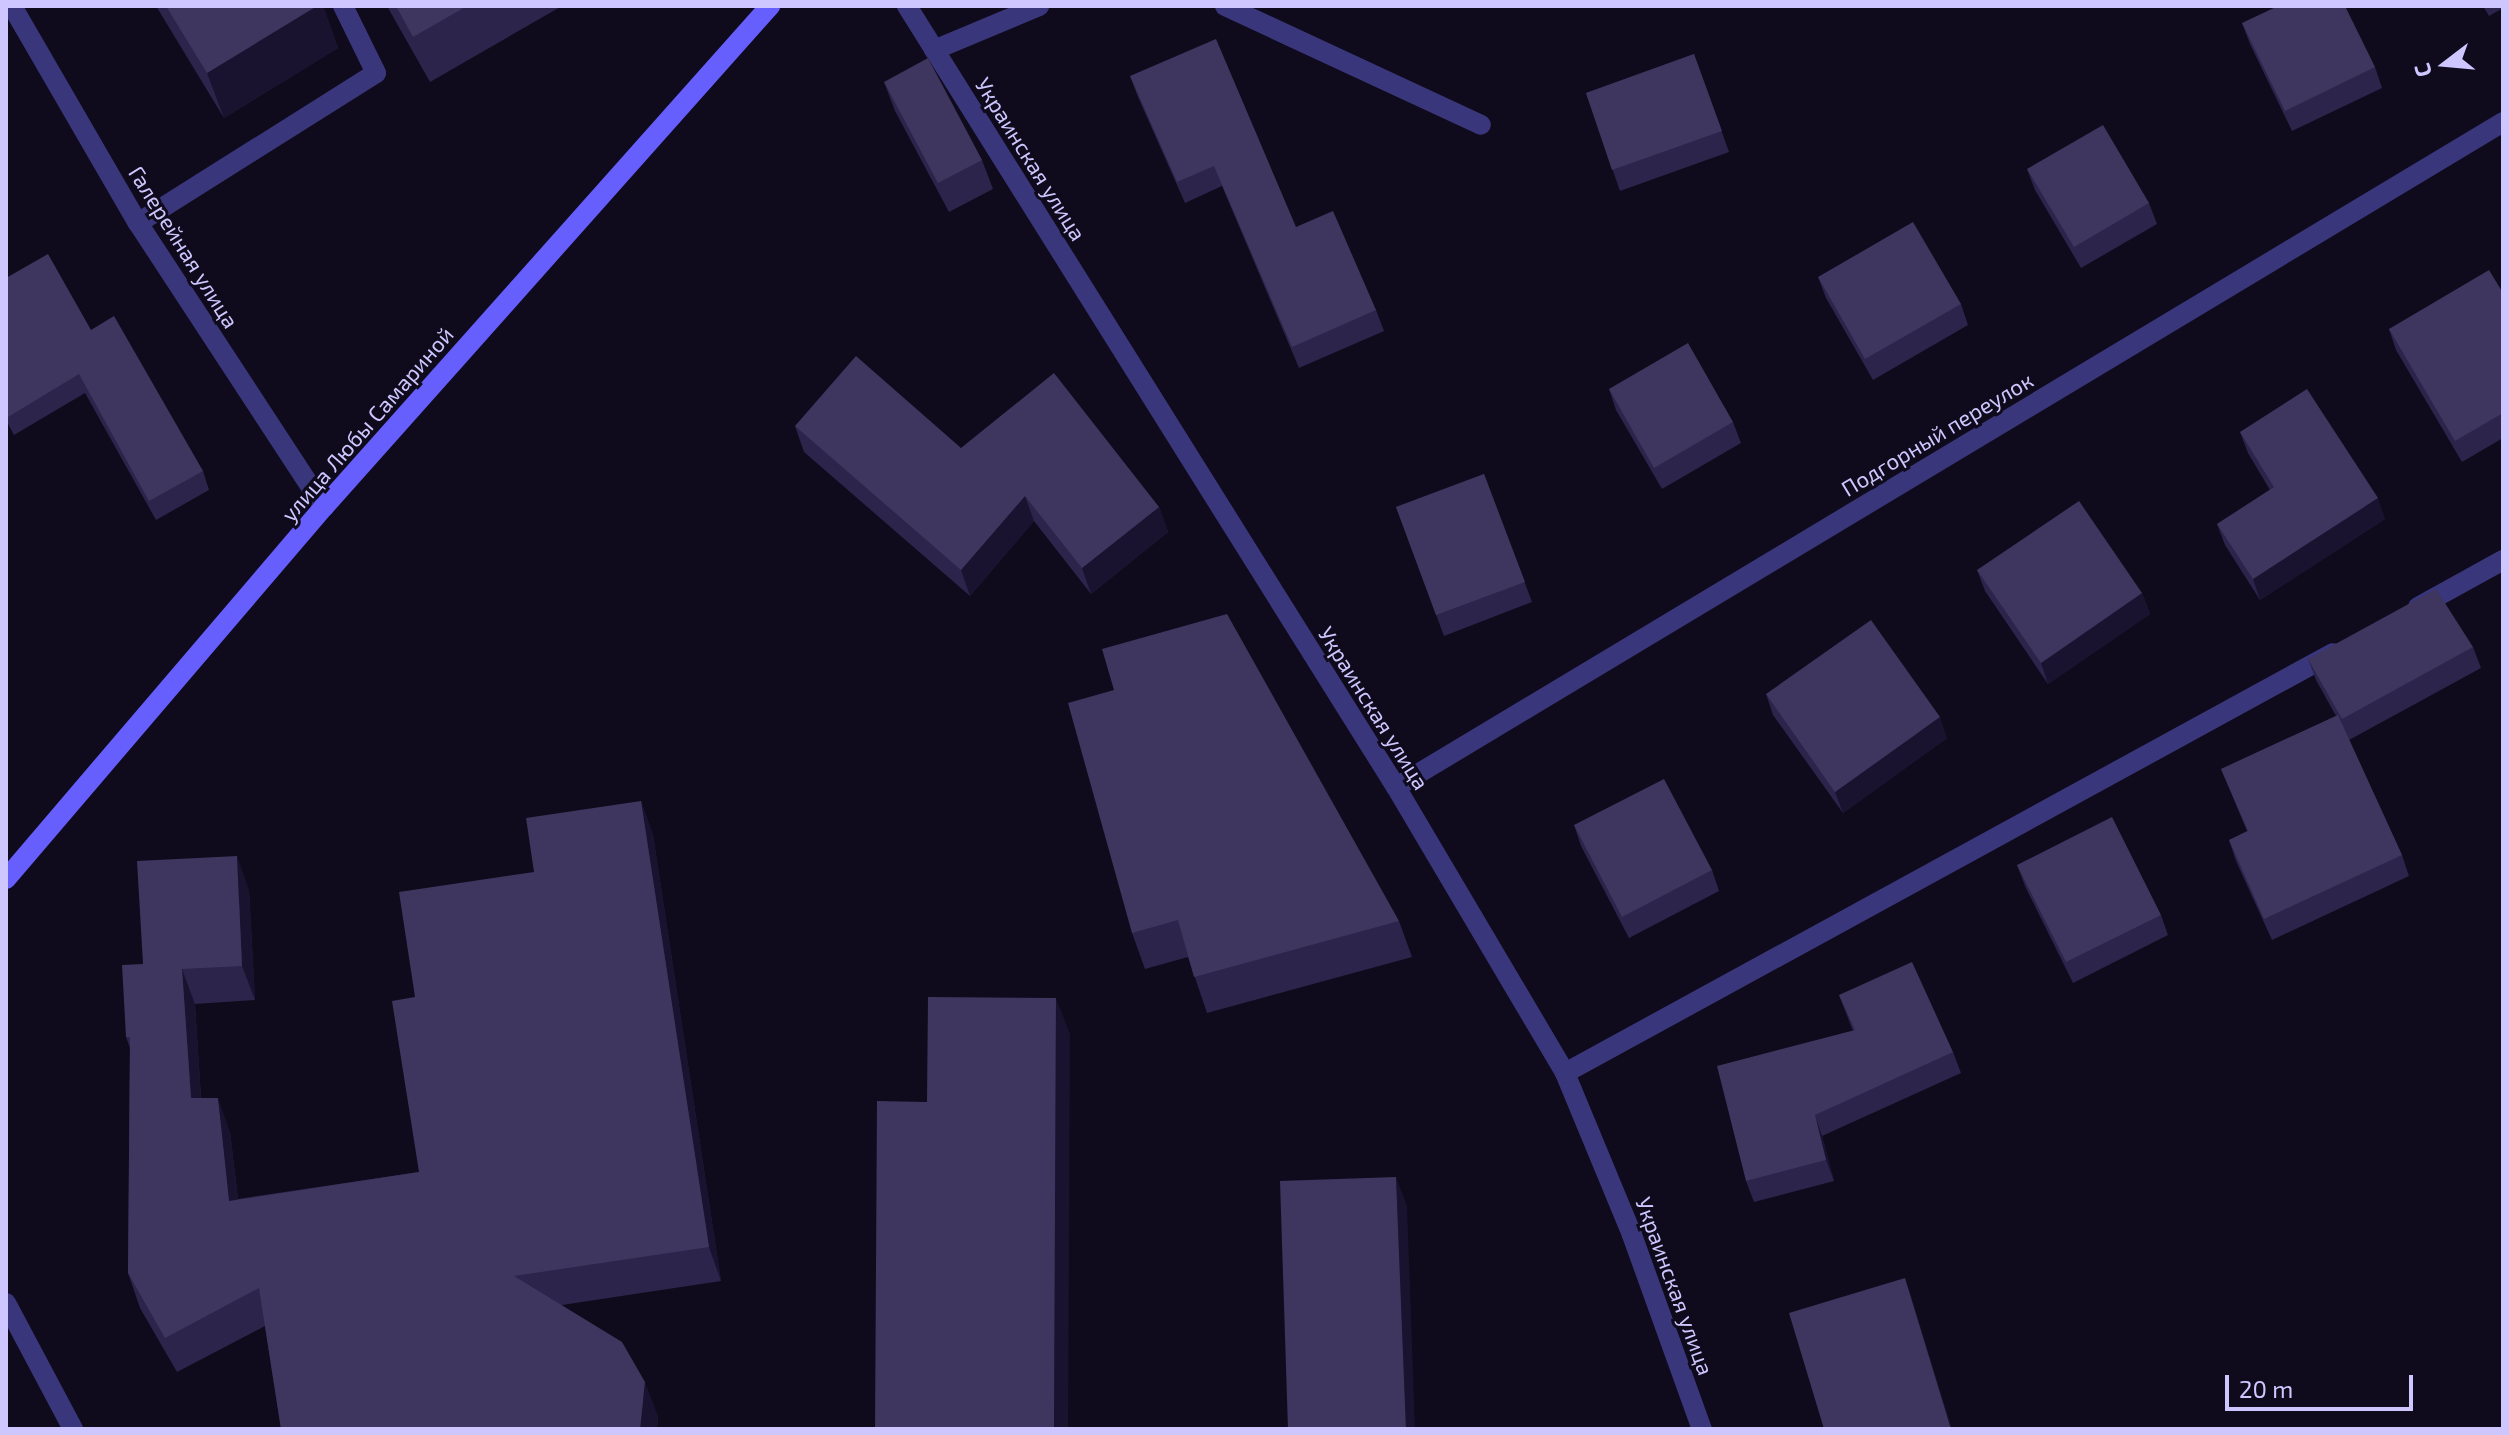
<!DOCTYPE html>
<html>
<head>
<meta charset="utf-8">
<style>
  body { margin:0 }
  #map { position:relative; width:2509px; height:1435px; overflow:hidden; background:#0f0b1c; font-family:"Exo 2",sans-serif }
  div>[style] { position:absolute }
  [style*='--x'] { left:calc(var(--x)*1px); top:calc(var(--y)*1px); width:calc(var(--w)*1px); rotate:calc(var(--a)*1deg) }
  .service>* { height:20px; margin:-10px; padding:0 10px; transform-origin:10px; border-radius:10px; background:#3a367b }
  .minor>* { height:20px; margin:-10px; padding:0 10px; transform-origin:10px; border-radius:10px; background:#3a367b }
  .tertiary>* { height:20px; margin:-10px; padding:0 10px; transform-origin:10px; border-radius:10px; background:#3a367b }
  .secondary>* { height:20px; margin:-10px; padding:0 10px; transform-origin:10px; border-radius:10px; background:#665ffe }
  .wall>* { inset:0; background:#2c244b }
  .shaded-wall>* { inset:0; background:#191330 }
  .building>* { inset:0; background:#3e365e }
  span { translate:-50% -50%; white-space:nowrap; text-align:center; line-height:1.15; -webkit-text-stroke:6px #0f0b1c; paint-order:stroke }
  .street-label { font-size:22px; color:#cec7ff }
  .frame { position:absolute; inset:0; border:8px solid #cec7ff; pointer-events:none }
  .north { position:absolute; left:2405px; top:24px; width:80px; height:80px; -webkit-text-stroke:6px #0f0b1c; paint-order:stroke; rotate:254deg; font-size:22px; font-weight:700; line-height:32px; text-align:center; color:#cec7ff }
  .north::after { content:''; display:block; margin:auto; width:28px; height:36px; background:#cec7ff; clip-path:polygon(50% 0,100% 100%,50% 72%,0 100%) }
  .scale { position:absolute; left:2225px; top:1375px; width:188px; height:36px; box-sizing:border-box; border:4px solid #cec7ff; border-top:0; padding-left:10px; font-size:24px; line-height:28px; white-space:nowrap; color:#cec7ff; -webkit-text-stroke:6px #0f0b1c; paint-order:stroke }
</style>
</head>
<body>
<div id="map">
  <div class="service">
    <i style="--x:138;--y:223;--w:281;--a:-32.2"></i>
    <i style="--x:376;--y:73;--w:75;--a:-116.2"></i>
  </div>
  <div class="minor">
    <i style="--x:12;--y:6;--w:251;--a:59.9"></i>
    <i style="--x:138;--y:223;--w:339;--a:56.8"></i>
    <i style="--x:907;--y:6;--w:921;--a:57.95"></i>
    <i style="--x:1396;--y:787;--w:332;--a:59.4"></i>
    <i style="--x:1565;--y:1073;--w:175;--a:67.5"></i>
    <i style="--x:1632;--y:1235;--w:206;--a:70.2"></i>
    <i style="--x:1225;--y:6;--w:282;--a:24.9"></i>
    <i style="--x:934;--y:50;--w:114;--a:-22.7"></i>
    <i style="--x:2418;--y:607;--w:97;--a:-28.9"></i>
    <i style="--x:1396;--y:787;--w:1291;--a:-30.99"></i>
    <i style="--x:1565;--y:1073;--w:875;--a:-28.67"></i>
  </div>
  <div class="tertiary">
    <i style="--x:6;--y:1303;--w:143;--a:62"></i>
  </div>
  <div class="secondary">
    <i style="--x:6;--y:879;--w:489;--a:-49.5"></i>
    <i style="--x:324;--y:507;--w:671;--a:-48.32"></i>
  </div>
  <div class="wall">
    <i style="clip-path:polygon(156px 6px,323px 6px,338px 48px,224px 118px)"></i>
    <i style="clip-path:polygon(387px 6px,562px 6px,430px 82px)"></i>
    <i style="clip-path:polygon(2483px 6px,2503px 6px,2503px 8px,2489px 16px)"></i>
    <i style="clip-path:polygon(2242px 23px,2375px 67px,2382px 88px,2292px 131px,2250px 44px)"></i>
    <i style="clip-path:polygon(1694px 54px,1729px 152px,1620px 191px,1586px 93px)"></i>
    <i style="clip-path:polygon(1130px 76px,1296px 227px,1376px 310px,1384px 331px,1299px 368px,1222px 186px,1185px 203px,1138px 97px)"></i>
    <i style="clip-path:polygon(884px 82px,982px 160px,993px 189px,949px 212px,895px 111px)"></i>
    <i style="clip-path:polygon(2027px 169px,2149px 203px,2157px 224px,2081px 268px,2035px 190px)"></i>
    <i style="clip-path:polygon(1818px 277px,1961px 304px,1968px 325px,1873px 380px,1826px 298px)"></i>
    <i style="clip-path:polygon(6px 278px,91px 330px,203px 471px,209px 490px,156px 520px,85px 393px,14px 435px,6px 420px)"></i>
    <i style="clip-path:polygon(2503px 293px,2503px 438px,2462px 462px,2396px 350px,2389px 329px)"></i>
    <i style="clip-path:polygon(1609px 389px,1733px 422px,1741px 443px,1662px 489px,1616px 410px)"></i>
    <i style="clip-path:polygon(795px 426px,961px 448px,1159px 507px,1168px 532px,1091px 594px,1034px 521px,970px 596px,804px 452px)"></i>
    <i style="clip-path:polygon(2240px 432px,2385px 519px,2260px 600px,2225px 545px,2217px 524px,2270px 490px,2248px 453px)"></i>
    <i style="clip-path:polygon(1484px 474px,1532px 602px,1444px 636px,1396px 507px)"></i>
    <i style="clip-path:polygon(1977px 570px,2142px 593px,2150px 614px,2048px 684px,1985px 591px)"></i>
    <i style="clip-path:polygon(2473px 647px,2481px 668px,2349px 740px,2402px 855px,2409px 876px,2272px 940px,2236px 861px,2229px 840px,2247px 831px,2221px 769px,2336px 716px,2316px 680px,2308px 659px)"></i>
    <i style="clip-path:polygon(1114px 690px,1399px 921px,1412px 957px,1207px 1013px,1188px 957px,1145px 969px,1132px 933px)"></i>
    <i style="clip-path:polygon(1766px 694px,1947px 738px,1843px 813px,1773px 715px)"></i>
    <i style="clip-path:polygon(641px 801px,653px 835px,721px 1281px,562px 1305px,658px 1416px,657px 1429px,281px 1429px,265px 1326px,177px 1372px,140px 1308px,128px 1273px,130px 1048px,126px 1037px,249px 890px,255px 1000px,195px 1004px,201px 1098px,230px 1132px,238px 1199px,419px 1172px,415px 997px,534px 872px)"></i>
    <i style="clip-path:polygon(1574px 825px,1712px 870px,1719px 891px,1629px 938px,1581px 846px)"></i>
    <i style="clip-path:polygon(2017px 865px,2161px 915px,2168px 935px,2073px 983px,2025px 886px)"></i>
    <i style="clip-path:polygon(1839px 995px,1953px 1052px,1961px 1073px,1822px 1136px,1834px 1181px,1754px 1202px,1746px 1181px,1853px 1031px)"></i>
  </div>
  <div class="shaded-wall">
    <i style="clip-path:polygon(317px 6px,323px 6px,338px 48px,224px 118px,207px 73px)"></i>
    <i style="clip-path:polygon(1025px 496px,1034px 521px,970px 596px,961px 570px)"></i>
    <i style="clip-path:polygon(2378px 498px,2385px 519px,2260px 600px,2253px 579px)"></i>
    <i style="clip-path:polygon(1159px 507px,1168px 532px,1091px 594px,1082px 568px)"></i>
    <i style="clip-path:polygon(2142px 593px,2150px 614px,2048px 684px,2041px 663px)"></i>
    <i style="clip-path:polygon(1940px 717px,1947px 738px,1843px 813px,1835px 792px)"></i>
    <i style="clip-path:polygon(641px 801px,653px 835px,721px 1281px,709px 1247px)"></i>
    <i style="clip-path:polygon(237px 856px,249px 890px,255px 1000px,242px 966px)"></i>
    <i style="clip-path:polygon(182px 969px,195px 1004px,203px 1133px,191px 1098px)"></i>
    <i style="clip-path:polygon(1056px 998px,1070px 1034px,1068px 1429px,1054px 1429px)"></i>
    <i style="clip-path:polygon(218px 1098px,230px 1132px,242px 1235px,229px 1201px)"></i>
    <i style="clip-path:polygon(1815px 1115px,1822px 1136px,1834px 1181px,1826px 1160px)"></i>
    <i style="clip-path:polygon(1396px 1177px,1407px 1206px,1415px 1429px,1406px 1429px)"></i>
    <i style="clip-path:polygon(1905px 1278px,1912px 1299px,1952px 1429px,1951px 1429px)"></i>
    <i style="clip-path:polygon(645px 1382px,658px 1416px,657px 1429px,640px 1429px)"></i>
  </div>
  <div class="building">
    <i style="clip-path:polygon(166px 6px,317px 6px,207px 73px)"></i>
    <i style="clip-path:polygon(396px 6px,467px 6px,413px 37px)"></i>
    <i style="clip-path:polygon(2278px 6px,2345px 6px,2375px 67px,2285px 111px,2242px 23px)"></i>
    <i style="clip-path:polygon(1216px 39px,1296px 227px,1333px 211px,1376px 310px,1292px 347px,1214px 166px,1177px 182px,1130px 76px)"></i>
    <i style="clip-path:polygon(1694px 54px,1722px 131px,1612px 170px,1586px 93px)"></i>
    <i style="clip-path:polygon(928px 58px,982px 160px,938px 183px,884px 82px)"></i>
    <i style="clip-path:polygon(2103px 125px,2149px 203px,2074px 247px,2027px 169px)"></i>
    <i style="clip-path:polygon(1913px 222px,1961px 304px,1865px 359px,1818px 277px)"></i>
    <i style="clip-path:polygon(48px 254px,91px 330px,114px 316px,203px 471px,149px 501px,79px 374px,8px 417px,6px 413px,6px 278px)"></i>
    <i style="clip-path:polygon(2489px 270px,2503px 293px,2503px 413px,2455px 441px,2389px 329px)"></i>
    <i style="clip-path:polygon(1688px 343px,1733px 422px,1654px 468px,1609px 389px)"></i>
    <i style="clip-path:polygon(856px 356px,961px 448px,1054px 373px,1159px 507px,1082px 568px,1025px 496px,961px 570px,795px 426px)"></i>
    <i style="clip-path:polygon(2307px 389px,2378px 498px,2253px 579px,2217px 524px,2274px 487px,2240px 432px)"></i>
    <i style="clip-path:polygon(1484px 474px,1525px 582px,1436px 615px,1396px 507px)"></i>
    <i style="clip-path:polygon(2079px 501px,2142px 593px,2041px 663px,1977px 570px)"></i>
    <i style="clip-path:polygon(2436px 589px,2473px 647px,2342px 719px,2308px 659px)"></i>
    <i style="clip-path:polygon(1227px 614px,1399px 921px,1194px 977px,1178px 920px,1132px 933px,1068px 703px,1114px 690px,1102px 649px)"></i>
    <i style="clip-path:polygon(1871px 620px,1940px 717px,1835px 792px,1766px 694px)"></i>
    <i style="clip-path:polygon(2338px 715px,2402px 855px,2264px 919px,2229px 840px,2248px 831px,2221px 769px)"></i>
    <i style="clip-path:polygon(1664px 779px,1712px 870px,1622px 917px,1574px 825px)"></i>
    <i style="clip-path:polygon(641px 801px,709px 1247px,514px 1276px,622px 1342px,645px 1382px,640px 1429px,281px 1429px,259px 1288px,165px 1338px,128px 1273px,130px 1037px,126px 1037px,122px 965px,143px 964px,137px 861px,237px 856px,242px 966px,182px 969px,191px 1098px,218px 1098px,229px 1201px,419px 1172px,392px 1001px,415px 997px,399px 892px,534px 872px,526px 818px)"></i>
    <i style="clip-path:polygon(2112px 817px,2161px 915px,2066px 962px,2017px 865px)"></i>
    <i style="clip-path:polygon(1912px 962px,1953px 1052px,1815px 1115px,1826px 1160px,1746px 1181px,1717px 1066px,1855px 1030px,1839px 995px)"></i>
    <i style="clip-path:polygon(928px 997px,1056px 998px,1054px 1429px,875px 1429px,877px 1101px,927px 1102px)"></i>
    <i style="clip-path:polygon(1396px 1177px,1406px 1429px,1288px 1429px,1280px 1181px)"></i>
    <i style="clip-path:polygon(1905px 1278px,1951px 1429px,1824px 1429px,1789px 1313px)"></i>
  </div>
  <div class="street-label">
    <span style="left:1031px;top:159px;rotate:58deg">Украинская улица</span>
    <span style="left:184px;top:247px;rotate:58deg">Галерейная улица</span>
    <span style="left:367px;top:424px;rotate:-49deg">улица Любы Самариной</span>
    <span style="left:1937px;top:434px;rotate:-31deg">Подгорный переулок</span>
    <span style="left:1374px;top:708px;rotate:58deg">Украинская улица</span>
    <span style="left:1675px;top:1286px;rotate:70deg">Украинская улица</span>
  </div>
  <div class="frame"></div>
  <div class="north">С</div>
  <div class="scale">20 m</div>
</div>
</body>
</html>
